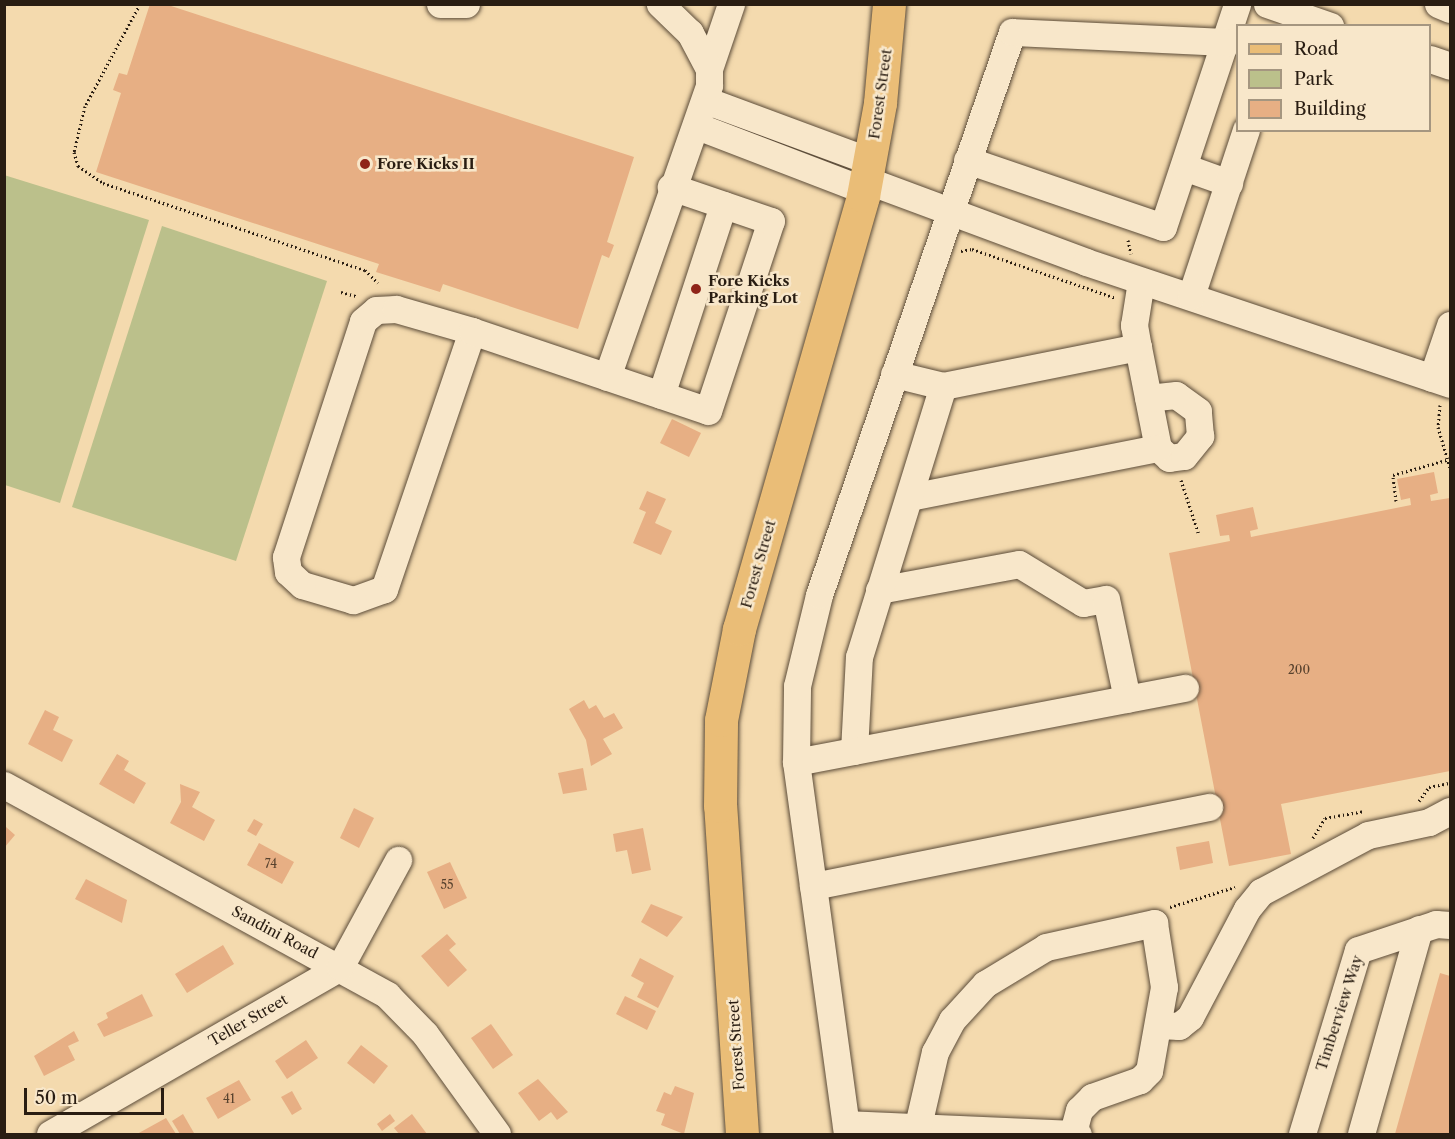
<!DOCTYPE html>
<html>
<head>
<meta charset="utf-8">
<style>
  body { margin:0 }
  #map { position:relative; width:1455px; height:1139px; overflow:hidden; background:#f4daae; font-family:"Libre Caslon Text",serif }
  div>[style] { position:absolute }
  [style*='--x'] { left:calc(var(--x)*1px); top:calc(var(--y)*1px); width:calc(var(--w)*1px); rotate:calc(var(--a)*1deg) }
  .green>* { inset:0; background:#bbc08b }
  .building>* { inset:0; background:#e7af84 }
  .path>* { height:3px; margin-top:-1.5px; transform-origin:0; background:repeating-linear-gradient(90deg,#291d12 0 1.5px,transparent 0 4.5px) }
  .roads { filter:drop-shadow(0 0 2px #5c4c39) drop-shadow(0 0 2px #5c4c39) }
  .minor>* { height:27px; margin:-13.5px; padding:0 13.5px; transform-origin:13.5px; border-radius:13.5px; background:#f8e7ca }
  .major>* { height:33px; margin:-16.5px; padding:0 16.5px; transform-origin:16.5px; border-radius:16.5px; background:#eabd77 }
  .dots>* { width:16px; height:16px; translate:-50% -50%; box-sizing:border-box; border:3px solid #f8e7ca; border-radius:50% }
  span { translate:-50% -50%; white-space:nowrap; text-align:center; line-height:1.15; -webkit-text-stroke:5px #f8e7ca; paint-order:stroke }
  .number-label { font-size:12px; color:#58422e }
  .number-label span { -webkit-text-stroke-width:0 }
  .street-label { font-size:15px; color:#291d12 }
  .poi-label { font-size:15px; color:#291d12; font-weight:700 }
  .left { translate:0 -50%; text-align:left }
  .frame { position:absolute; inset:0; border:6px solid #291d12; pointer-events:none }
  .legend { position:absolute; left:1236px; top:24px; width:195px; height:108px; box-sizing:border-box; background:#f8e7ca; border:2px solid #a59680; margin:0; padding:8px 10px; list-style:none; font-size:18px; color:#291d12 }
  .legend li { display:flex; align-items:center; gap:12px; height:30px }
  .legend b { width:30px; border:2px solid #a59680 }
  .scale { position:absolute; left:24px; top:1088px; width:140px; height:27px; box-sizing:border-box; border:3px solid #291d12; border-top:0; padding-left:8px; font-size:18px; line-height:21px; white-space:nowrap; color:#291d12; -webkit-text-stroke:4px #f8e7ca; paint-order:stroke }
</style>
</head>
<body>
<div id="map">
  <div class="green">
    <i style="clip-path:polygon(4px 175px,149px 220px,60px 503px,5px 485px)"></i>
    <i style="clip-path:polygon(162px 226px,327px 281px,236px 561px,72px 507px)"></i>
  </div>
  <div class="building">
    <i style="clip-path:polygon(150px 4px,165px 4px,634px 157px,607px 242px,614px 245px,609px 258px,602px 255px,578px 329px,443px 284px,440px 292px,376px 272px,379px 264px,96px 172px,121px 93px,113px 90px,119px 73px,127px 75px)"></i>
    <i style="clip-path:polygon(672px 419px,701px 433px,689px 457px,660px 443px)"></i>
    <i style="clip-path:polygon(1434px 472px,1438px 493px,1430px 495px,1431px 501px,1450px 498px,1450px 771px,1281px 804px,1291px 854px,1229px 866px,1169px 553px,1230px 541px,1229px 535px,1220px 536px,1216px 515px,1253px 507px,1258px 529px,1250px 531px,1251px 537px,1411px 505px,1410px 498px,1401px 500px,1397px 479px)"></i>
    <i style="clip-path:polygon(647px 491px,666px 499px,655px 523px,672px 531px,661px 555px,633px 543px,646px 512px,639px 509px)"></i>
    <i style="clip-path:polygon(584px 700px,589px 709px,596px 705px,604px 718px,614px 713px,623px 728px,603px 739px,612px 754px,591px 766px,586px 740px,569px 709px)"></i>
    <i style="clip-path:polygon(45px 710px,59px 717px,53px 730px,73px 740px,62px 762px,28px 744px)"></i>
    <i style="clip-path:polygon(117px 754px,129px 761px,124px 770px,146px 783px,134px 804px,99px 784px)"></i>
    <i style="clip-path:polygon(583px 768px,587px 790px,563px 794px,558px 773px)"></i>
    <i style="clip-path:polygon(180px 784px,200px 792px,192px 807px,215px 820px,204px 841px,170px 823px,181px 802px)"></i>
    <i style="clip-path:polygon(354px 808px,374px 818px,359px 848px,340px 838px)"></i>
    <i style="clip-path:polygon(254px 819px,263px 824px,256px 836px,247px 831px)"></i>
    <i style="clip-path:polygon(6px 827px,15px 835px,4px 848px,4px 829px)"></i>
    <i style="clip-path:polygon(643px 828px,651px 870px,632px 874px,627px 850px,616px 852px,613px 834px)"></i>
    <i style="clip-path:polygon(1209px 841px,1213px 863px,1180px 870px,1176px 847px)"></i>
    <i style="clip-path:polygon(259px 843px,294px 862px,282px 884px,247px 865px)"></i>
    <i style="clip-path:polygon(450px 862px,467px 898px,444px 909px,427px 872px)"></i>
    <i style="clip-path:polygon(86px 879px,127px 900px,122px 923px,75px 899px)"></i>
    <i style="clip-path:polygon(651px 904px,683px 917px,667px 937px,641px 922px)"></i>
    <i style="clip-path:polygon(447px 934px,456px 944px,449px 950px,467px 970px,448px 987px,421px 956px)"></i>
    <i style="clip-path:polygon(223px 945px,234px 964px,187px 993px,175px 974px)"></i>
    <i style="clip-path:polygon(640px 958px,674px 976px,658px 1008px,637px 997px,644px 983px,631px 976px)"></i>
    <i style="clip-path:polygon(1440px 973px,1450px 976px,1450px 1134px,1395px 1134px)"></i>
    <i style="clip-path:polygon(142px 994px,153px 1016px,104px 1037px,97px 1024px,108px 1018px,106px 1013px)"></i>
    <i style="clip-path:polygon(625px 996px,656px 1011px,647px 1030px,616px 1014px)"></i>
    <i style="clip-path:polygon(491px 1024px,513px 1055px,493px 1069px,471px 1038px)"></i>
    <i style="clip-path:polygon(74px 1031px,79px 1041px,68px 1046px,75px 1060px,44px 1076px,34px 1056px)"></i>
    <i style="clip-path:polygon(306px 1040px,318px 1058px,287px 1079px,275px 1061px)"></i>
    <i style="clip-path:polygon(361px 1045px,388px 1066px,374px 1084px,347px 1063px)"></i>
    <i style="clip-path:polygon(538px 1079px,568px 1112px,557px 1120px,551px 1112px,539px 1121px,518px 1093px)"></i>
    <i style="clip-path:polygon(239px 1080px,251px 1100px,218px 1119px,206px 1098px)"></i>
    <i style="clip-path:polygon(675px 1086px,694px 1093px,684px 1134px,661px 1125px,665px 1114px,656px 1111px,664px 1092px,671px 1095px)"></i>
    <i style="clip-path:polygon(292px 1091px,302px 1109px,292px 1115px,281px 1097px)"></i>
    <i style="clip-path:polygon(183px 1114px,194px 1133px,190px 1134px,180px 1134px,172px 1121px)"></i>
    <i style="clip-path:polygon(390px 1114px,395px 1121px,382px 1131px,377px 1124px)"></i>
    <i style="clip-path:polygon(412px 1114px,427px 1134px,399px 1134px,394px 1128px)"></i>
    <i style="clip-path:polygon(166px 1118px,176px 1134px,137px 1134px)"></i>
  </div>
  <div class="path">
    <i style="--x:140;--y:4;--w:116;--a:118.3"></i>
    <i style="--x:85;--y:106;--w:47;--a:103.4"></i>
    <i style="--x:74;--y:152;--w:15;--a:74"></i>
    <i style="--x:78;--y:166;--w:30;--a:34"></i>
    <i style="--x:103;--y:183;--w:276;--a:18.4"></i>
    <i style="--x:365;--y:270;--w:18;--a:45"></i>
    <i style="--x:1128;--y:240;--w:14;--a:78"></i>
    <i style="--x:961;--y:251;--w:11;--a:-10"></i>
    <i style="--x:972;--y:249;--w:152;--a:18.8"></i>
    <i style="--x:341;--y:292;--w:16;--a:15"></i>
    <i style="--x:1440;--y:405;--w:22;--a:95"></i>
    <i style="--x:1438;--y:427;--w:43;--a:73.7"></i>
    <i style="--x:1181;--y:480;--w:58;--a:71.9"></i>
    <i style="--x:1396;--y:501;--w:26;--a:-97"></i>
    <i style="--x:1393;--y:475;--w:59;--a:-15.7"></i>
    <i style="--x:1419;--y:801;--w:17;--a:-54"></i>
    <i style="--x:1429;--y:787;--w:21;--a:-11"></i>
    <i style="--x:1313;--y:838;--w:23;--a:-59"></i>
    <i style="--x:1325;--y:818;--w:39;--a:-10"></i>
    <i style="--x:1170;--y:907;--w:68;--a:-17.1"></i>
  </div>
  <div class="roads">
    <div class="minor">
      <i style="--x:440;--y:4;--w:26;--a:0"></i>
      <i style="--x:1267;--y:4;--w:67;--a:19.2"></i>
      <i style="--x:1438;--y:4;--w:13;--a:23"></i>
      <i style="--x:1430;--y:59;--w:21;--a:19"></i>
      <i style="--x:709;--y:69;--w:69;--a:-71.3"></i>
      <i style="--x:705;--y:100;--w:176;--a:20.3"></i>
      <i style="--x:697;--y:126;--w:179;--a:21"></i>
      <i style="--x:967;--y:160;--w:207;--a:18.9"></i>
      <i style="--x:1163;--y:227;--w:235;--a:-71.6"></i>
      <i style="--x:1184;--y:167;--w:48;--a:19.6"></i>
      <i style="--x:866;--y:180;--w:235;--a:20.4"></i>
      <i style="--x:1086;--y:262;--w:384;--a:18.5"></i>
      <i style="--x:1141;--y:281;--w:45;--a:99"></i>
      <i style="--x:1134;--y:325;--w:22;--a:80"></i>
      <i style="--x:1138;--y:347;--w:103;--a:78.8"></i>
      <i style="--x:1158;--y:448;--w:15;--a:42"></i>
      <i style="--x:1169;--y:458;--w:15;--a:-8"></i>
      <i style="--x:1184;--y:456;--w:26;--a:-51"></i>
      <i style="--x:1200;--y:436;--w:25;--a:-95"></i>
      <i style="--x:1198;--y:411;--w:27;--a:-144"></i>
      <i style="--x:1176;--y:395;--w:28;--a:174"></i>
      <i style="--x:1191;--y:296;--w:175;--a:-71.7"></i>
      <i style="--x:472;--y:331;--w:273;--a:108.8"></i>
      <i style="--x:384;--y:589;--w:33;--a:160"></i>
      <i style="--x:353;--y:600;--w:53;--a:-163.6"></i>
      <i style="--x:302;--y:585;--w:19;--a:-137"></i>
      <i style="--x:288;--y:572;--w:15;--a:-98"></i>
      <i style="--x:286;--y:557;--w:248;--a:-71.9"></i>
      <i style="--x:363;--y:321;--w:17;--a:-40"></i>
      <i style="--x:376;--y:310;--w:20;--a:-3"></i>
      <i style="--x:396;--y:309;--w:79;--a:16.1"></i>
      <i style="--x:472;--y:331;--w:249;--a:18.7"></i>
      <i style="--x:708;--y:411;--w:200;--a:-71.7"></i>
      <i style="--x:771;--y:221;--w:106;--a:-161.2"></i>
      <i style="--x:894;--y:374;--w:50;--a:13.8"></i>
      <i style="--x:943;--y:386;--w:199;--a:-11.3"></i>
      <i style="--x:607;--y:377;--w:309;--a:-70.7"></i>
      <i style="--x:709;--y:85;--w:16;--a:-90"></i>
      <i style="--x:709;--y:69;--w:41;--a:-117.8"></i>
      <i style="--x:690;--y:33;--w:42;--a:-136"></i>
      <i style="--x:1432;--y:378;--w:56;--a:-71.2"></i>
      <i style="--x:661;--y:395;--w:200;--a:-71.9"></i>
      <i style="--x:910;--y:497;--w:253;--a:-11.2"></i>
      <i style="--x:879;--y:590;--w:142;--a:-10.5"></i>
      <i style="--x:1019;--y:564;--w:75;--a:31.4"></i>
      <i style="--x:1083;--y:603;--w:23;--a:-10"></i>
      <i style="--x:1106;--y:599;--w:102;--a:78.1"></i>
      <i style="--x:854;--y:751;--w:94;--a:-87"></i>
      <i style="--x:859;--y:657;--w:284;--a:-72.8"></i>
      <i style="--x:796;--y:762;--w:396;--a:-10.8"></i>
      <i style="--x:4;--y:785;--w:437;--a:28.7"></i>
      <i style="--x:387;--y:995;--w:54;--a:45.7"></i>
      <i style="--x:425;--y:1034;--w:123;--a:54.2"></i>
      <i style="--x:813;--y:886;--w:404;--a:-11.3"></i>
      <i style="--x:1159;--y:1025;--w:20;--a:3"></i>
      <i style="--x:1179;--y:1026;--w:14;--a:-39"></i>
      <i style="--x:1190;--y:1017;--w:122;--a:-62.2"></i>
      <i style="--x:1247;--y:909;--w:22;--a:-51"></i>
      <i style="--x:1261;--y:892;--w:121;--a:-28"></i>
      <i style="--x:1368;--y:835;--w:62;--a:-12"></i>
      <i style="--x:1429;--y:822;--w:24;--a:-28"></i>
      <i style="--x:846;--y:1124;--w:232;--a:2.5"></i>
      <i style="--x:50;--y:1134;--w:335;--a:-29.9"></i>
      <i style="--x:340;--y:967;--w:122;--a:-61.5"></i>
      <i style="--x:847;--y:1134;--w:375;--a:-97.8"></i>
      <i style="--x:796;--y:762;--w:76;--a:-89.2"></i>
      <i style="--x:797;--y:686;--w:94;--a:-76.4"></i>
      <i style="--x:819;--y:595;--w:595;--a:-71.08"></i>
      <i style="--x:1012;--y:32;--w:216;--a:2.7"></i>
      <i style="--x:916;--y:1134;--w:84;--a:-77"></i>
      <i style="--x:935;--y:1052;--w:36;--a:-62"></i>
      <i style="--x:952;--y:1020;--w:49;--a:-47.5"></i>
      <i style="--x:985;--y:984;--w:71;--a:-31.2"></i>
      <i style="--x:1046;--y:947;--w:111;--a:-12.5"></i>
      <i style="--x:1154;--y:923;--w:65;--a:81.1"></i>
      <i style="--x:1164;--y:987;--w:85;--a:100.1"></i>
      <i style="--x:1149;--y:1071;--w:13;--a:135"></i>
      <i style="--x:1140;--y:1080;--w:51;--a:160.5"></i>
      <i style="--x:1092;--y:1097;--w:18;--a:135"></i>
      <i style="--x:1079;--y:1110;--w:24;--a:105"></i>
      <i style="--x:1302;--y:1134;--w:192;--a:-73.1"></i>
      <i style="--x:1358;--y:950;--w:82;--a:-18.4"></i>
      <i style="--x:1436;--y:924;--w:14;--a:4"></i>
      <i style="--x:1361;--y:1134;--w:213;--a:-74.2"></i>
    </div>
    <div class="major">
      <i style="--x:742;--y:1134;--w:329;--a:-93.8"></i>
      <i style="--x:720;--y:806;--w:86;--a:-89.3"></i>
      <i style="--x:721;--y:720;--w:93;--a:-78.8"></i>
      <i style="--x:739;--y:629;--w:450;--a:-74"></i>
      <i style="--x:863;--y:196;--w:95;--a:-79.6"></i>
      <i style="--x:880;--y:103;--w:99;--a:-84.8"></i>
    </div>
  </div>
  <div class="dots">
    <i style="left:365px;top:164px;background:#8f2418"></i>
    <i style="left:696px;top:289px;background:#8f2418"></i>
  </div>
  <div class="number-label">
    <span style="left:1299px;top:670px">200</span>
    <span style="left:271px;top:864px">74</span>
    <span style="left:447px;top:885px">55</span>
    <span style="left:229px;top:1099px">41</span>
  </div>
  <div class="street-label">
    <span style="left:880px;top:94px;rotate:-82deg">Forest Street</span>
    <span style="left:758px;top:564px;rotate:-74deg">Forest Street</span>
    <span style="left:275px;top:932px;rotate:28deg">Sandini Road</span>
    <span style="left:1339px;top:1013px;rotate:-72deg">Timberview Way</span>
    <span style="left:248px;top:1020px;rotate:-30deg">Teller Street</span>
    <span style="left:736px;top:1045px;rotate:-94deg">Forest Street</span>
  </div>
  <div class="poi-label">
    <span class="left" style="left:377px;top:164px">Fore Kicks II</span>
    <span class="left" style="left:708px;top:289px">Fore Kicks<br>Parking Lot</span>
  </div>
  <div class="frame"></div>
  <ul class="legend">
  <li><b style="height:8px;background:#eabd77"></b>Road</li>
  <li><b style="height:16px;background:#bbc08b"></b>Park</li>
  <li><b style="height:16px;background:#e7af84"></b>Building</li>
  </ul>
  <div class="scale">50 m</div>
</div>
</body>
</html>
